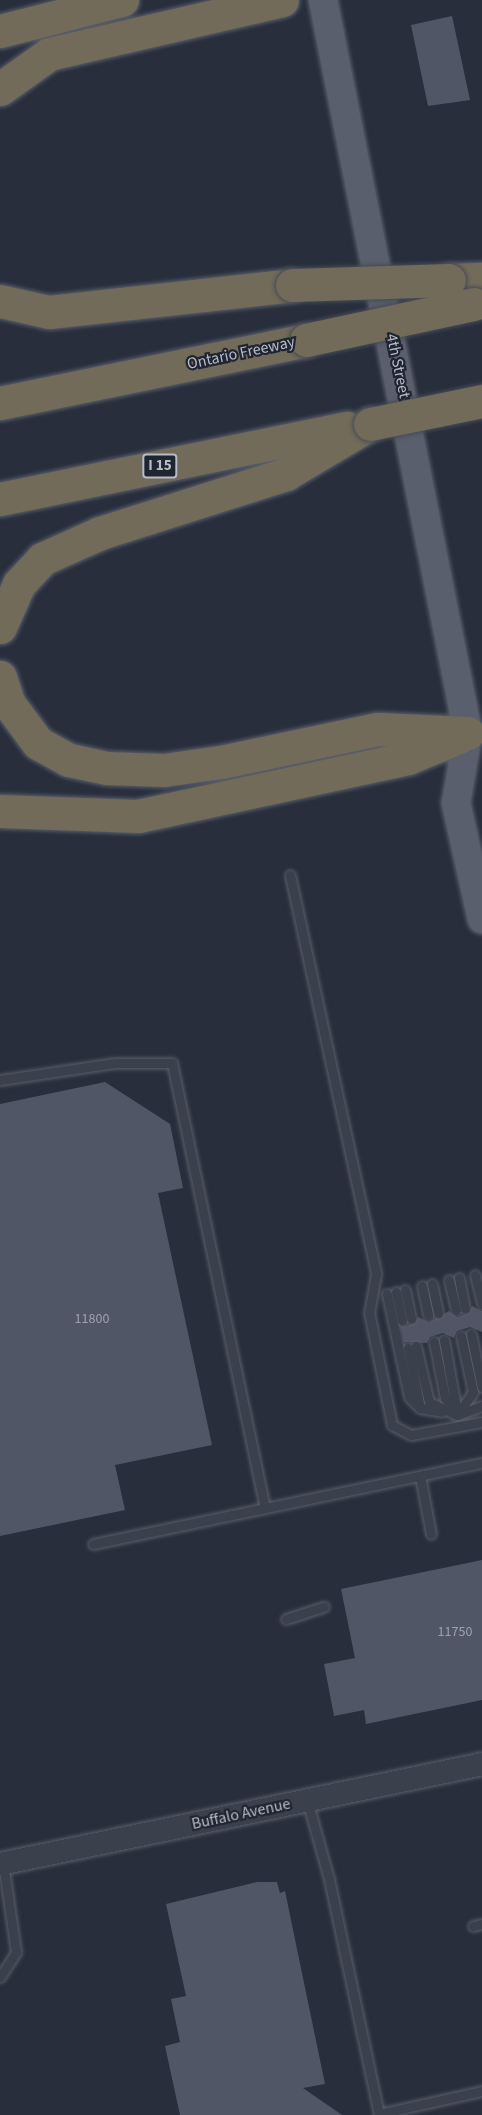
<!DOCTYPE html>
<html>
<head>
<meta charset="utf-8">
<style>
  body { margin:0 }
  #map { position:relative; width:482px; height:2115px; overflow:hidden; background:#282e3c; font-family:"Source Sans 3",sans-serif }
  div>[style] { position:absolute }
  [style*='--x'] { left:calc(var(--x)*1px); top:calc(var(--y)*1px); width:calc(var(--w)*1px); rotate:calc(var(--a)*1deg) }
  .building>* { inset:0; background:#515667 }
  .roads { filter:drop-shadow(0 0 2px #595e6a) drop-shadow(0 0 2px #595e6a) }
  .service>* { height:9px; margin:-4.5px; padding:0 4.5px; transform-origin:4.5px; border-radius:4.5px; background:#3b404d }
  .tertiary>* { height:22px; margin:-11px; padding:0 11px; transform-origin:11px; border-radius:11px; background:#3b404d }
  .primary>* { height:28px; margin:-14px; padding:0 14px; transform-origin:14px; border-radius:14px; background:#595f6c }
  .motorway>* { height:33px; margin:-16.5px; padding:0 16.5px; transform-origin:16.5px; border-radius:16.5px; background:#726b59 }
  .bridges { filter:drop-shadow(0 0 2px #464b57) drop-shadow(0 0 2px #464b57) }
  .motorway-bridge>* { height:33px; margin:-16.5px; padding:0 16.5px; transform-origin:16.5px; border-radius:16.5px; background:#726b59 }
  span { translate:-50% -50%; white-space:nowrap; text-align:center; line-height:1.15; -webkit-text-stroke:4.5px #202532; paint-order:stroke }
  .number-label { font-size:14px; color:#9ea2af }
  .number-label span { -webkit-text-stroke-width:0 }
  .shield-label span { padding:2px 4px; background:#202532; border:2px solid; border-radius:4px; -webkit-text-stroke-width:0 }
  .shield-label { font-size:15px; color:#b7bcc7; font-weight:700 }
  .street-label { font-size:16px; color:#b7bcc7 }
</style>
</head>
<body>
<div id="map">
  <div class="building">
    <i style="clip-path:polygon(452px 16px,470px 100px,428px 106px,411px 25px)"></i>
    <i style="clip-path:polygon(105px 1082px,170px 1124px,183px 1188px,158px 1193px,212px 1445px,115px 1465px,125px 1510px,0 1536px,0 1104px)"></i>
    <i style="clip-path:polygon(472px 1306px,482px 1311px,482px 1332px,470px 1327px,457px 1331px,454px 1338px,443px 1333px,430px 1337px,427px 1343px,404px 1342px,401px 1327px,415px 1323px,418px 1317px,429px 1322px,449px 1311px,457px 1317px,469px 1313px)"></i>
    <i style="clip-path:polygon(482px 1560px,482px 1700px,366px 1724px,364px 1710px,334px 1716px,324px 1664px,355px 1658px,341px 1589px)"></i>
    <i style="clip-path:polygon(257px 1882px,277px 1882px,280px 1893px,285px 1891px,325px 2084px,303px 2088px,342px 2115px,180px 2115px,165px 2046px,180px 2042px,171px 1999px,186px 1996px,166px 1904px)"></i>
  </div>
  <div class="roads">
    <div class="service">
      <i style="--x:290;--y:875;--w:408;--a:77.8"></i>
      <i style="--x:376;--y:1274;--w:39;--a:100"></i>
      <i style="--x:369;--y:1312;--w:115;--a:78.5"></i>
      <i style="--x:392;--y:1425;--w:21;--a:28"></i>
      <i style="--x:411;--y:1435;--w:72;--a:-10.4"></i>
      <i style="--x:0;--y:1080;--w:116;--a:-8.4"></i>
      <i style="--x:115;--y:1063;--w:57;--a:0"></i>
      <i style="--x:172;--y:1063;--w:454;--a:78.2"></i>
      <i style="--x:475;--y:1275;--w:30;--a:76"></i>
      <i style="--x:459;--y:1278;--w:31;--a:79"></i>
      <i style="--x:449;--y:1280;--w:31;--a:77"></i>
      <i style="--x:432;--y:1284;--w:30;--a:78"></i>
      <i style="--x:422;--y:1286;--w:30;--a:78"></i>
      <i style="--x:405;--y:1290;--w:29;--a:78"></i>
      <i style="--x:396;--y:1292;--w:29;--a:78"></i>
      <i style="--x:387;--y:1294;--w:105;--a:77.9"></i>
      <i style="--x:409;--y:1397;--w:16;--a:45"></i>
      <i style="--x:471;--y:1334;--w:54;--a:78.3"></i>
      <i style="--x:444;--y:1340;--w:74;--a:79.9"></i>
      <i style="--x:434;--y:1342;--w:57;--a:78.9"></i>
      <i style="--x:445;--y:1398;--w:19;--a:54"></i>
      <i style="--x:416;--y:1346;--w:57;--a:76.9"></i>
      <i style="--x:429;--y:1402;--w:31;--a:25"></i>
      <i style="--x:457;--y:1415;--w:27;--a:-20"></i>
      <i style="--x:408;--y:1348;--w:61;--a:78.7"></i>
      <i style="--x:420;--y:1408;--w:22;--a:10"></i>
      <i style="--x:457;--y:1415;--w:28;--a:-55"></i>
      <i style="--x:473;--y:1392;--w:57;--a:-102.1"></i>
      <i style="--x:420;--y:1476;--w:59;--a:79.3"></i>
      <i style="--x:93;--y:1544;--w:397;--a:-11.8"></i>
      <i style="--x:286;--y:1619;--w:40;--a:-18"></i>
      <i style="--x:307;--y:1800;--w:82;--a:74.4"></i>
      <i style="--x:329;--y:1879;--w:241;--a:78"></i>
      <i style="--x:473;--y:1926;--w:9;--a:-13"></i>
      <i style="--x:0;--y:1977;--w:30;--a:-57"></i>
      <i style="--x:16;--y:1952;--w:90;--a:-98.3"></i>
      <i style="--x:379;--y:2114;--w:106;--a:-12.6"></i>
    </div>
    <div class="tertiary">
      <i style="--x:0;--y:1864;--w:492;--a:-11.7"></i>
    </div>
    <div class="primary">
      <i style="--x:323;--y:0;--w:747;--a:78.81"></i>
      <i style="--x:468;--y:733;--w:71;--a:99.7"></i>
      <i style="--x:456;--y:803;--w:119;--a:77.4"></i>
    </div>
    <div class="motorway">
      <i style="--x:0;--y:31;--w:126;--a:-14.3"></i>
      <i style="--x:0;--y:89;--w:60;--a:-35.5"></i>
      <i style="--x:49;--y:54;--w:239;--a:-13"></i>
      <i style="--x:449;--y:280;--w:33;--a:-2"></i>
      <i style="--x:0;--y:301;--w:50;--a:12.7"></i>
      <i style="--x:49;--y:312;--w:244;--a:-6.3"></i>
      <i style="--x:0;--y:403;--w:312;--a:-11.6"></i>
      <i style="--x:0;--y:499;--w:354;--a:-11.6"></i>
      <i style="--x:0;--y:627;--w:47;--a:-66.2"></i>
      <i style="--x:19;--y:584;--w:34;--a:-47"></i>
      <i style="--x:42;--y:559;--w:64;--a:-24.1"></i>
      <i style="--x:100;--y:533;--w:195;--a:-17.6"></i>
      <i style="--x:286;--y:474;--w:98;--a:-30.8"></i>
      <i style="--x:0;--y:677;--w:28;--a:72"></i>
      <i style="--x:9;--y:704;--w:49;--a:53.4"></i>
      <i style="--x:38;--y:743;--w:35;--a:29"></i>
      <i style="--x:69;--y:760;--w:38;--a:12"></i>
      <i style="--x:106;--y:768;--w:58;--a:2"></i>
      <i style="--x:164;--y:770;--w:58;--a:-8"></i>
      <i style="--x:221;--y:762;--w:160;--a:-11.9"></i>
      <i style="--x:378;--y:729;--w:90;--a:2.5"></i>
      <i style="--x:0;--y:811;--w:138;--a:2.1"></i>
      <i style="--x:138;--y:816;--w:276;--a:-12.1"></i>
      <i style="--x:408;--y:758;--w:55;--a:-22.4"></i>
    </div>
  </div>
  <div class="bridges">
    <div class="motorway-bridge">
      <i style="--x:292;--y:285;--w:157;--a:-1.8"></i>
      <i style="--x:306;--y:340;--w:172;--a:-12.1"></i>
      <i style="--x:370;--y:424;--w:114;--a:-11.6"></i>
    </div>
  </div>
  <div class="number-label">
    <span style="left:92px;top:1319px">11800</span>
    <span style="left:455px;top:1632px">11750</span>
  </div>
  <div class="shield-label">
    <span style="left:160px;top:466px">I 15</span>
  </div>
  <div class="street-label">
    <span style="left:241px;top:353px;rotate:-12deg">Ontario Freeway</span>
    <span style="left:398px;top:366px;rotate:78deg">4th Street</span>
    <span style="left:241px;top:1814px;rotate:-12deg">Buffalo Avenue</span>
  </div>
</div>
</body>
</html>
